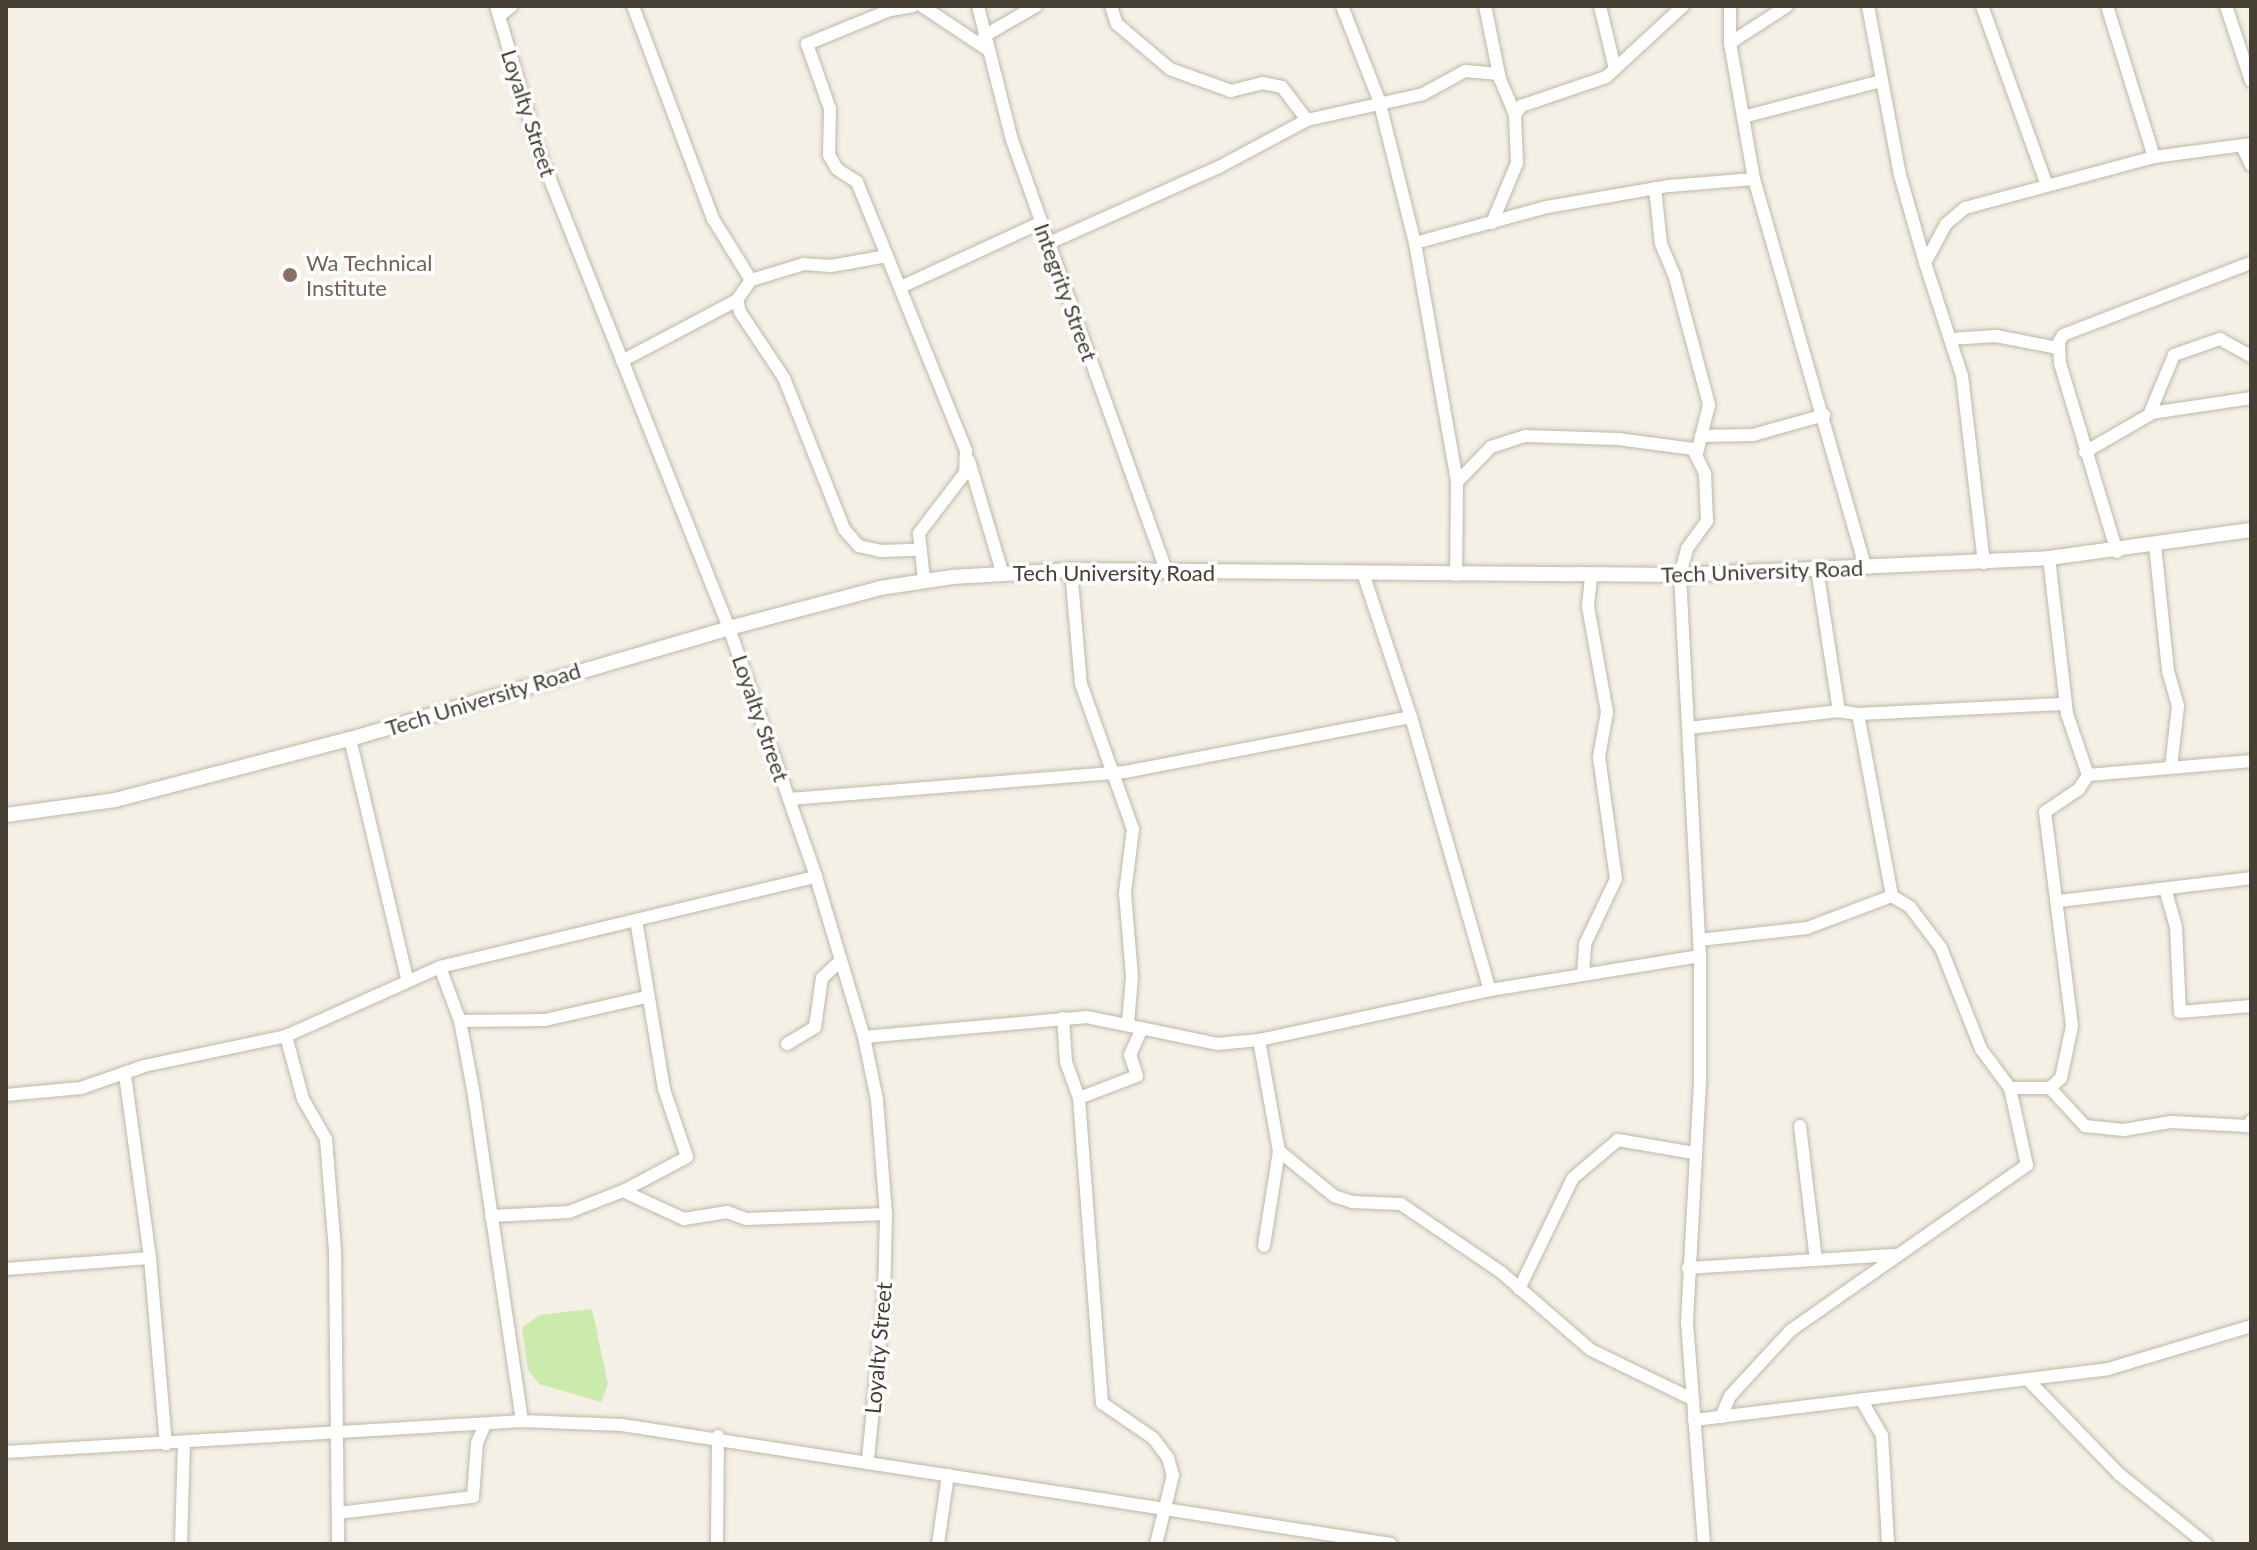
<!DOCTYPE html>
<html>
<head>
<meta charset="utf-8">
<style>
  body { margin:0 }
  #map { position:relative; width:2257px; height:1550px; overflow:hidden; background:#f4f0e5; font-family:Lato,sans-serif }
  div>[style] { position:absolute }
  [style*='--x'] { left:calc(var(--x)*1px); top:calc(var(--y)*1px); width:calc(var(--w)*1px); rotate:calc(var(--a)*1deg) }
  .green>* { inset:0; background:#cbeaab }
  .roads { filter:drop-shadow(0 0 2px #c0b8a7) drop-shadow(0 0 2px #c0b8a7) }
  .minor>* { height:12px; margin:-6px; padding:0 6px; transform-origin:6px; border-radius:6px; background:#fff }
  .tertiary>* { height:14px; margin:-7px; padding:0 7px; transform-origin:7px; border-radius:7px; background:#fff }
  .dots>* { width:22px; height:22px; translate:-50% -50%; box-sizing:border-box; border:4px solid #fff; border-radius:50% }
  span { translate:-50% -50%; white-space:nowrap; text-align:center; line-height:1.15; -webkit-text-stroke:7px #fff; paint-order:stroke }
  .street-label { font-size:22px; color:#464034 }
  .education-label { font-size:22px; color:#785e54 }
  .left { translate:0 -50%; text-align:left }
  .frame { position:absolute; inset:0; border:8px solid #464034; pointer-events:none }
</style>
</head>
<body>
<div id="map">
  <div class="green">
    <i style="clip-path:polygon(592px 1309px,608px 1384px,601px 1402px,539px 1384px,528px 1370px,522px 1327px,540px 1315px)"></i>
  </div>
  <div class="roads">
    <div class="minor">
      <i style="--x:496;--y:6;--w:158;--a:73.4"></i>
      <i style="--x:541;--y:157;--w:507;--a:68.24"></i>
      <i style="--x:729;--y:628;--w:264;--a:70.7"></i>
      <i style="--x:816;--y:877;--w:167;--a:73.3"></i>
      <i style="--x:864;--y:1037;--w:64;--a:78.3"></i>
      <i style="--x:877;--y:1100;--w:114;--a:85.5"></i>
      <i style="--x:886;--y:1214;--w:85;--a:91.3"></i>
      <i style="--x:884;--y:1299;--w:161;--a:95.7"></i>
      <i style="--x:633;--y:6;--w:228;--a:69.4"></i>
      <i style="--x:713;--y:219;--w:72;--a:58.1"></i>
      <i style="--x:913;--y:6;--w:23;--a:170"></i>
      <i style="--x:890;--y:10;--w:90;--a:157.7"></i>
      <i style="--x:807;--y:44;--w:69;--a:70.5"></i>
      <i style="--x:830;--y:109;--w:46;--a:91.2"></i>
      <i style="--x:829;--y:155;--w:16;--a:60"></i>
      <i style="--x:837;--y:169;--w:24;--a:33"></i>
      <i style="--x:857;--y:182;--w:289;--a:67.9"></i>
      <i style="--x:966;--y:450;--w:23;--a:92"></i>
      <i style="--x:965;--y:473;--w:76;--a:127.5"></i>
      <i style="--x:919;--y:533;--w:47;--a:83.9"></i>
      <i style="--x:922;--y:6;--w:79;--a:33.7"></i>
      <i style="--x:978;--y:6;--w:138;--a:75.8"></i>
      <i style="--x:1012;--y:140;--w:460;--a:70.3"></i>
      <i style="--x:1111;--y:6;--w:19;--a:72"></i>
      <i style="--x:1117;--y:24;--w:70;--a:40.3"></i>
      <i style="--x:1170;--y:69;--w:65;--a:19.8"></i>
      <i style="--x:1231;--y:91;--w:32;--a:-14"></i>
      <i style="--x:1262;--y:83;--w:20;--a:11"></i>
      <i style="--x:1282;--y:87;--w:41;--a:52.9"></i>
      <i style="--x:1342;--y:6;--w:101;--a:68.5"></i>
      <i style="--x:1379;--y:100;--w:147;--a:75.9"></i>
      <i style="--x:1415;--y:243;--w:243;--a:80"></i>
      <i style="--x:1457;--y:482;--w:93;--a:90.6"></i>
      <i style="--x:1485;--y:6;--w:75;--a:78.4"></i>
      <i style="--x:1500;--y:79;--w:39;--a:67"></i>
      <i style="--x:1600;--y:6;--w:65;--a:76.6"></i>
      <i style="--x:1730;--y:6;--w:37;--a:90"></i>
      <i style="--x:1730;--y:43;--w:138;--a:80"></i>
      <i style="--x:1754;--y:179;--w:404;--a:74"></i>
      <i style="--x:1868;--y:6;--w:172;--a:79.3"></i>
      <i style="--x:1900;--y:175;--w:91;--a:74.1"></i>
      <i style="--x:1982;--y:6;--w:191;--a:70.1"></i>
      <i style="--x:2107;--y:6;--w:158;--a:72.7"></i>
      <i style="--x:2226;--y:6;--w:79;--a:71.6"></i>
      <i style="--x:499;--y:16;--w:16;--a:-38"></i>
      <i style="--x:984;--y:36;--w:60;--a:-30"></i>
      <i style="--x:1730;--y:43;--w:68;--a:-33"></i>
      <i style="--x:1743;--y:117;--w:143;--a:-14.6"></i>
      <i style="--x:2242;--y:146;--w:21;--a:65"></i>
      <i style="--x:1655;--y:188;--w:56;--a:83.9"></i>
      <i style="--x:1661;--y:244;--w:33;--a:67"></i>
      <i style="--x:1674;--y:274;--w:136;--a:75"></i>
      <i style="--x:1709;--y:405;--w:49;--a:104"></i>
      <i style="--x:1492;--y:223;--w:65;--a:-67.4"></i>
      <i style="--x:1517;--y:163;--w:48;--a:-92.4"></i>
      <i style="--x:1515;--y:115;--w:11;--a:-56"></i>
      <i style="--x:1521;--y:106;--w:90;--a:-18.8"></i>
      <i style="--x:1606;--y:77;--w:105;--a:-42.7"></i>
      <i style="--x:1049;--y:243;--w:186;--a:-24.1"></i>
      <i style="--x:1219;--y:167;--w:100;--a:-28.1"></i>
      <i style="--x:1307;--y:120;--w:119;--a:-12.6"></i>
      <i style="--x:1423;--y:94;--w:48;--a:-28.7"></i>
      <i style="--x:1465;--y:71;--w:34;--a:5"></i>
      <i style="--x:1415;--y:243;--w:137;--a:-15.3"></i>
      <i style="--x:1547;--y:207;--w:124;--a:-9.8"></i>
      <i style="--x:1669;--y:186;--w:85;--a:-4.7"></i>
      <i style="--x:887;--y:256;--w:57;--a:169.9"></i>
      <i style="--x:831;--y:266;--w:27;--a:-176"></i>
      <i style="--x:804;--y:264;--w:55;--a:163.2"></i>
      <i style="--x:751;--y:280;--w:24;--a:125"></i>
      <i style="--x:737;--y:300;--w:12;--a:76"></i>
      <i style="--x:740;--y:312;--w:79;--a:56.3"></i>
      <i style="--x:784;--y:378;--w:162;--a:68.3"></i>
      <i style="--x:844;--y:529;--w:23;--a:49"></i>
      <i style="--x:859;--y:546;--w:22;--a:13"></i>
      <i style="--x:880;--y:551;--w:37;--a:-2"></i>
      <i style="--x:903;--y:286;--w:151;--a:-24.7"></i>
      <i style="--x:1950;--y:339;--w:46;--a:-3.7"></i>
      <i style="--x:1996;--y:336;--w:62;--a:11.1"></i>
      <i style="--x:622;--y:361;--w:130;--a:-27.9"></i>
      <i style="--x:2151;--y:413;--w:101;--a:-8.5"></i>
      <i style="--x:1701;--y:436;--w:52;--a:-1.1"></i>
      <i style="--x:1753;--y:435;--w:74;--a:-15.7"></i>
      <i style="--x:2085;--y:452;--w:74;--a:-30"></i>
      <i style="--x:2149;--y:415;--w:65;--a:-67.4"></i>
      <i style="--x:2174;--y:355;--w:49;--a:-19.2"></i>
      <i style="--x:2220;--y:339;--w:35;--a:29"></i>
      <i style="--x:969;--y:461;--w:116;--a:73.4"></i>
      <i style="--x:1457;--y:482;--w:49;--a:-45.8"></i>
      <i style="--x:1491;--y:447;--w:36;--a:-18"></i>
      <i style="--x:1525;--y:436;--w:93;--a:1.8"></i>
      <i style="--x:1618;--y:439;--w:76;--a:7.6"></i>
      <i style="--x:1693;--y:449;--w:28;--a:64"></i>
      <i style="--x:1705;--y:474;--w:47;--a:87.6"></i>
      <i style="--x:1707;--y:521;--w:34;--a:126"></i>
      <i style="--x:1687;--y:549;--w:27;--a:105"></i>
      <i style="--x:1680;--y:575;--w:382;--a:87"></i>
      <i style="--x:1700;--y:956;--w:125;--a:90"></i>
      <i style="--x:1700;--y:1081;--w:241;--a:93.1"></i>
      <i style="--x:1687;--y:1322;--w:223;--a:85.6"></i>
      <i style="--x:2155;--y:545;--w:127;--a:84.1"></i>
      <i style="--x:2168;--y:671;--w:36;--a:74"></i>
      <i style="--x:2178;--y:706;--w:61;--a:96.5"></i>
      <i style="--x:2117;--y:552;--w:197;--a:-106.8"></i>
      <i style="--x:2060;--y:363;--w:21;--a:-93"></i>
      <i style="--x:2059;--y:342;--w:8;--a:-60"></i>
      <i style="--x:2063;--y:335;--w:201;--a:-21"></i>
      <i style="--x:2049;--y:558;--w:157;--a:83.4"></i>
      <i style="--x:2067;--y:714;--w:65;--a:71"></i>
      <i style="--x:2088;--y:775;--w:17;--a:123"></i>
      <i style="--x:2079;--y:789;--w:41;--a:145.9"></i>
      <i style="--x:2045;--y:812;--w:216;--a:82.8"></i>
      <i style="--x:2072;--y:1026;--w:53;--a:101.9"></i>
      <i style="--x:2061;--y:1078;--w:15;--a:138"></i>
      <i style="--x:1984;--y:563;--w:188;--a:-96.7"></i>
      <i style="--x:1962;--y:376;--w:119;--a:-108.1"></i>
      <i style="--x:1925;--y:263;--w:44;--a:-61.7"></i>
      <i style="--x:1946;--y:224;--w:25;--a:-40"></i>
      <i style="--x:1965;--y:208;--w:196;--a:-15.1"></i>
      <i style="--x:2154;--y:157;--w:98;--a:-7.6"></i>
      <i style="--x:1817;--y:569;--w:144;--a:81.2"></i>
      <i style="--x:1071;--y:570;--w:114;--a:85"></i>
      <i style="--x:1081;--y:684;--w:154;--a:70.3"></i>
      <i style="--x:1133;--y:829;--w:64;--a:97.1"></i>
      <i style="--x:1125;--y:893;--w:84;--a:85.2"></i>
      <i style="--x:1132;--y:977;--w:47;--a:94.9"></i>
      <i style="--x:1363;--y:573;--w:152;--a:71.6"></i>
      <i style="--x:1411;--y:717;--w:284;--a:73.9"></i>
      <i style="--x:1858;--y:714;--w:208;--a:-2.8"></i>
      <i style="--x:1688;--y:728;--w:152;--a:-6.4"></i>
      <i style="--x:1839;--y:711;--w:19;--a:9"></i>
      <i style="--x:1858;--y:714;--w:185;--a:79.4"></i>
      <i style="--x:1892;--y:896;--w:21;--a:31"></i>
      <i style="--x:1910;--y:907;--w:51;--a:52.9"></i>
      <i style="--x:1941;--y:948;--w:109;--a:68.4"></i>
      <i style="--x:1981;--y:1049;--w:49;--a:53.4"></i>
      <i style="--x:2010;--y:1088;--w:79;--a:77.6"></i>
      <i style="--x:2027;--y:1165;--w:288;--a:145"></i>
      <i style="--x:1791;--y:1330;--w:90;--a:132.7"></i>
      <i style="--x:1730;--y:1396;--w:23;--a:113"></i>
      <i style="--x:350;--y:739;--w:247;--a:76.6"></i>
      <i style="--x:2088;--y:775;--w:164;--a:-4.9"></i>
      <i style="--x:789;--y:799;--w:337;--a:-4.6"></i>
      <i style="--x:1125;--y:772;--w:291;--a:-10.9"></i>
      <i style="--x:2166;--y:892;--w:37;--a:74"></i>
      <i style="--x:2176;--y:928;--w:84;--a:87.3"></i>
      <i style="--x:2180;--y:1012;--w:71;--a:-4.8"></i>
      <i style="--x:2059;--y:901;--w:193;--a:-6.8"></i>
      <i style="--x:1699;--y:940;--w:109;--a:-6.3"></i>
      <i style="--x:1807;--y:928;--w:91;--a:-20.6"></i>
      <i style="--x:440;--y:967;--w:58;--a:69.7"></i>
      <i style="--x:460;--y:1021;--w:69;--a:79.2"></i>
      <i style="--x:473;--y:1089;--w:336;--a:81.6"></i>
      <i style="--x:1583;--y:975;--w:31;--a:-86"></i>
      <i style="--x:1585;--y:944;--w:72;--a:-64.5"></i>
      <i style="--x:1616;--y:879;--w:123;--a:-97.9"></i>
      <i style="--x:1599;--y:757;--w:46;--a:-79.9"></i>
      <i style="--x:1607;--y:712;--w:108;--a:-100.2"></i>
      <i style="--x:1588;--y:606;--w:31;--a:-84"></i>
      <i style="--x:1063;--y:1018;--w:44;--a:86.1"></i>
      <i style="--x:1066;--y:1062;--w:38;--a:70"></i>
      <i style="--x:1079;--y:1098;--w:306;--a:85.7"></i>
      <i style="--x:1102;--y:1403;--w:62;--a:34.5"></i>
      <i style="--x:1153;--y:1438;--w:25;--a:53"></i>
      <i style="--x:1168;--y:1458;--w:18;--a:74"></i>
      <i style="--x:1173;--y:1475;--w:71;--a:103.8"></i>
      <i style="--x:460;--y:1021;--w:85;--a:-0.7"></i>
      <i style="--x:545;--y:1020;--w:104;--a:-12.8"></i>
      <i style="--x:286;--y:1036;--w:65;--a:74.9"></i>
      <i style="--x:303;--y:1099;--w:46;--a:60.1"></i>
      <i style="--x:326;--y:1139;--w:112;--a:85.4"></i>
      <i style="--x:335;--y:1251;--w:293;--a:89.4"></i>
      <i style="--x:864;--y:1037;--w:224;--a:-5.1"></i>
      <i style="--x:1087;--y:1017;--w:133;--a:11.7"></i>
      <i style="--x:1217;--y:1044;--w:42;--a:-5.4"></i>
      <i style="--x:1259;--y:1040;--w:236;--a:-12.2"></i>
      <i style="--x:1490;--y:990;--w:213;--a:-9.2"></i>
      <i style="--x:1259;--y:1040;--w:113;--a:79.8"></i>
      <i style="--x:1279;--y:1151;--w:96;--a:99"></i>
      <i style="--x:787;--y:1044;--w:33;--a:-31"></i>
      <i style="--x:815;--y:1027;--w:49;--a:-81.9"></i>
      <i style="--x:822;--y:978;--w:26;--a:-43"></i>
      <i style="--x:125;--y:1075;--w:185;--a:82.2"></i>
      <i style="--x:150;--y:1258;--w:187;--a:85.1"></i>
      <i style="--x:2010;--y:1088;--w:40;--a:0"></i>
      <i style="--x:2050;--y:1088;--w:52;--a:47.4"></i>
      <i style="--x:2085;--y:1126;--w:39;--a:6"></i>
      <i style="--x:2124;--y:1130;--w:48;--a:-9.7"></i>
      <i style="--x:2171;--y:1122;--w:77;--a:3"></i>
      <i style="--x:2248;--y:1126;--w:6;--a:-59"></i>
      <i style="--x:6;--y:1095;--w:75;--a:-5.3"></i>
      <i style="--x:81;--y:1088;--w:67;--a:-19.2"></i>
      <i style="--x:144;--y:1066;--w:145;--a:-11.9"></i>
      <i style="--x:286;--y:1036;--w:169;--a:-24.1"></i>
      <i style="--x:440;--y:967;--w:387;--a:-13.5"></i>
      <i style="--x:1079;--y:1098;--w:62;--a:-20.8"></i>
      <i style="--x:1137;--y:1076;--w:22;--a:-108"></i>
      <i style="--x:1130;--y:1055;--w:27;--a:-66"></i>
      <i style="--x:1800;--y:1126;--w:135;--a:83.2"></i>
      <i style="--x:1279;--y:1151;--w:71;--a:39.3"></i>
      <i style="--x:1334;--y:1196;--w:19;--a:18"></i>
      <i style="--x:1352;--y:1202;--w:49;--a:2.3"></i>
      <i style="--x:1401;--y:1204;--w:122;--a:34.3"></i>
      <i style="--x:1502;--y:1273;--w:118;--a:40.9"></i>
      <i style="--x:1591;--y:1350;--w:110;--a:25.9"></i>
      <i style="--x:623;--y:1191;--w:67;--a:24.7"></i>
      <i style="--x:684;--y:1219;--w:44;--a:-9.2"></i>
      <i style="--x:727;--y:1212;--w:20;--a:20"></i>
      <i style="--x:746;--y:1219;--w:140;--a:-2"></i>
      <i style="--x:491;--y:1216;--w:78;--a:-2.9"></i>
      <i style="--x:569;--y:1212;--w:58;--a:-21.3"></i>
      <i style="--x:623;--y:1191;--w:72;--a:-28"></i>
      <i style="--x:687;--y:1157;--w:72;--a:-108.7"></i>
      <i style="--x:664;--y:1089;--w:171;--a:-99.4"></i>
      <i style="--x:1688;--y:1268;--w:208;--a:-3.6"></i>
      <i style="--x:6;--y:1269;--w:144;--a:-4.4"></i>
      <i style="--x:1519;--y:1289;--w:123;--a:-64.1"></i>
      <i style="--x:1573;--y:1178;--w:59;--a:-40.2"></i>
      <i style="--x:1618;--y:1140;--w:77;--a:9.7"></i>
      <i style="--x:2029;--y:1381;--w:129;--a:45.9"></i>
      <i style="--x:2119;--y:1474;--w:112;--a:38.8"></i>
      <i style="--x:1862;--y:1401;--w:39;--a:60"></i>
      <i style="--x:1882;--y:1435;--w:109;--a:86.8"></i>
      <i style="--x:1694;--y:1420;--w:417;--a:-7"></i>
      <i style="--x:2108;--y:1369;--w:149;--a:-16.7"></i>
      <i style="--x:6;--y:1452;--w:517;--a:-3.44"></i>
      <i style="--x:522;--y:1421;--w:100;--a:2.3"></i>
      <i style="--x:622;--y:1425;--w:778;--a:8.8"></i>
      <i style="--x:338;--y:1513;--w:136;--a:-6.8"></i>
      <i style="--x:473;--y:1497;--w:54;--a:-85.8"></i>
      <i style="--x:477;--y:1443;--w:21;--a:-67"></i>
      <i style="--x:181;--y:1544;--w:101;--a:-88.3"></i>
      <i style="--x:717;--y:1544;--w:108;--a:-89.5"></i>
      <i style="--x:938;--y:1544;--w:70;--a:-81.8"></i>
    </div>
    <div class="tertiary">
      <i style="--x:6;--y:815;--w:110;--a:-7.8"></i>
      <i style="--x:115;--y:800;--w:243;--a:-14.6"></i>
      <i style="--x:350;--y:739;--w:395;--a:-16.3"></i>
      <i style="--x:729;--y:628;--w:156;--a:-14.8"></i>
      <i style="--x:880;--y:588;--w:73;--a:-8.7"></i>
      <i style="--x:952;--y:577;--w:119;--a:-3.4"></i>
      <i style="--x:1071;--y:570;--w:609;--a:0.47"></i>
      <i style="--x:1680;--y:575;--w:369;--a:-2.6"></i>
      <i style="--x:2049;--y:558;--w:204;--a:-7.9"></i>
    </div>
  </div>
  <div class="dots">
    <i style="left:290px;top:275px;background:#8d6e63"></i>
  </div>
  <div class="street-label">
    <span style="left:529px;top:113px;rotate:72deg">Loyalty Street</span>
    <span style="left:1066px;top:292px;rotate:70deg">Integrity Street</span>
    <span style="left:1762px;top:571px;rotate:-2deg">Tech University Road</span>
    <span style="left:1114px;top:573px">Tech University Road</span>
    <span style="left:483px;top:699px;rotate:-17deg">Tech University Road</span>
    <span style="left:761px;top:718px;rotate:71deg">Loyalty Street</span>
    <span style="left:878px;top:1348px;rotate:-85deg">Loyalty Street</span>
  </div>
  <div class="education-label">
    <span class="left" style="left:306px;top:275px">Wa Technical<br>Institute</span>
  </div>
  <div class="frame"></div>
</div>
</body>
</html>
